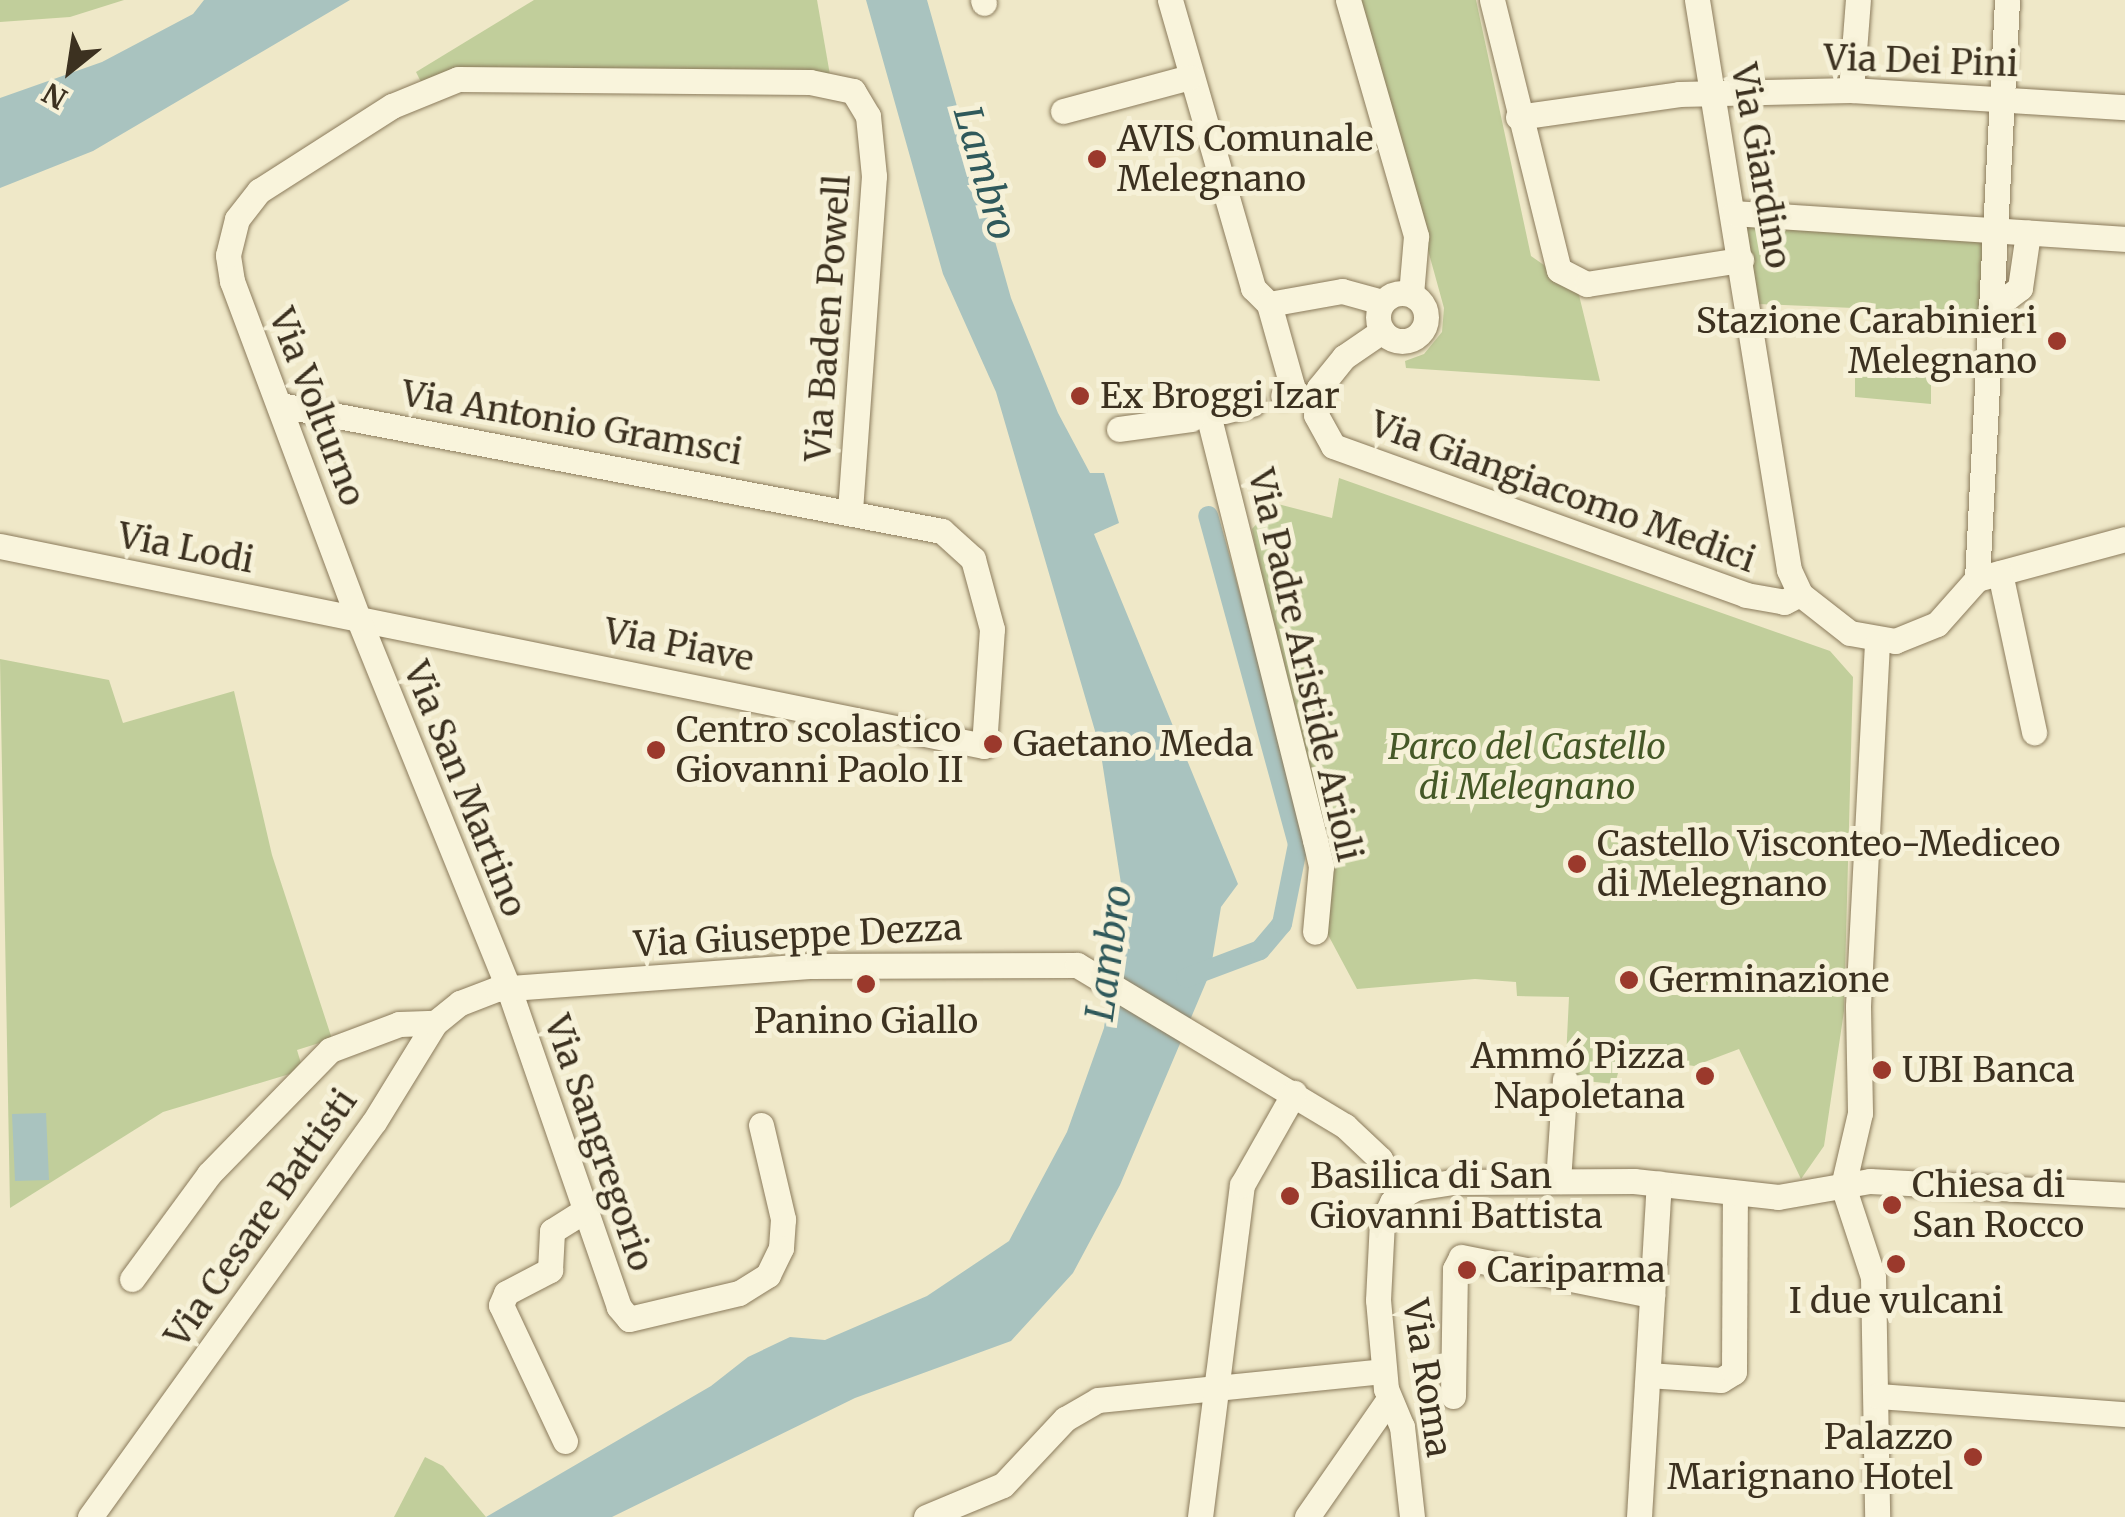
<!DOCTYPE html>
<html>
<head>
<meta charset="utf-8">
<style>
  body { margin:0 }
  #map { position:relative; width:2125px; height:1517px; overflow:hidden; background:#efe8c8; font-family:Merriweather,serif }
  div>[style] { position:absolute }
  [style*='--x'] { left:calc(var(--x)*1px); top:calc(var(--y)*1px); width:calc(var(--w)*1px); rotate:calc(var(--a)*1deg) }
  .green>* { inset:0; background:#c1ce9b }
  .water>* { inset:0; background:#a9c3bf }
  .canal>* { height:20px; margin:-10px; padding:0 10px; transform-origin:10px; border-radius:10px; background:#a9c3bf }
  .roads { filter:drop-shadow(0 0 2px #8b7b5c) drop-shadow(0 0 2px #8b7b5c) }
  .minor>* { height:25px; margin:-12.5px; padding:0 12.5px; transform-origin:12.5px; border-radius:12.5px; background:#f9f4dc }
  .minor>.ring { margin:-12.5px; padding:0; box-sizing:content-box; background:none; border:25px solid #f9f4dc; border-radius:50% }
  .dots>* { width:28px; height:28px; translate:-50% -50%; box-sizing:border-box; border:5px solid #f6f1d8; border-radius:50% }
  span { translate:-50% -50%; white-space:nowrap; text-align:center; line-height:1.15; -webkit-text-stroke:10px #f6f1d8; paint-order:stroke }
  .street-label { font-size:35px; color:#3c3120 }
  .poi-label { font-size:35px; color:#3c3120 }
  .left { translate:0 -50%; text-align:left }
  .right { translate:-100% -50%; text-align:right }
  .park-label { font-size:35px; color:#455827; font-style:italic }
  .water-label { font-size:38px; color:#2f595b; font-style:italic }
  .north { position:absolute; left:20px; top:20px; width:100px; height:100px; -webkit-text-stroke:8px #f6f1d8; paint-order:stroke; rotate:210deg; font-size:28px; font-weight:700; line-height:40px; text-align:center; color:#3c3120 }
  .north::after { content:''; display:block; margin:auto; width:35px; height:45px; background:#3c3120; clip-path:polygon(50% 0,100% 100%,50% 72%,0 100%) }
</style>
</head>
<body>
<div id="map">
  <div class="green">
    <i style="clip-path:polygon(0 0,124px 0,70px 17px,0 22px)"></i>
    <i style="clip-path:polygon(534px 0,817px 0,830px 75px,421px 82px,416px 72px)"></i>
    <i style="clip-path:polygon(1359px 0,1476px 0,1531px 256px,1551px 270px,1555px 283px,1578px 291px,1600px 381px,1406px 368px,1405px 361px,1424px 354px,1442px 332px,1444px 308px)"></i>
    <i style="clip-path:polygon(1744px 213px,1998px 230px,1993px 314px,1759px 304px)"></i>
    <i style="clip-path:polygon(1855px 351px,1931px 358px,1931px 404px,1855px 397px)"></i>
    <i style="clip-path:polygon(1339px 478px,1830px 651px,1853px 677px,1844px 1011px,1824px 1146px,1801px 1179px,1739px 1049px,1694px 1066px,1623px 1055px,1615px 1084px,1565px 1079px,1569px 997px,1517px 996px,1516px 982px,1475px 979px,1357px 989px,1326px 931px,1252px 529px,1274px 503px,1332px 518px)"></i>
    <i style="clip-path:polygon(0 659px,109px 680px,123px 723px,234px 691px,272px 855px,332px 1039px,297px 1050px,303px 1070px,163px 1112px,10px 1208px)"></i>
    <i style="clip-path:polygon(425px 1457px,443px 1466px,486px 1517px,394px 1517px)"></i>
  </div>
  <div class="water">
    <i style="clip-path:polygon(204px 0,350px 0,93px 151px,0 188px,0 98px,102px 62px,193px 14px)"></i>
    <i style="clip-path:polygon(866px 0,927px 0,1011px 298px,1058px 413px,1090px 473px,1104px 473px,1119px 523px,1094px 534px,1238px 884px,1221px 907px,1210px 973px,1120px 1185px,1073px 1273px,1011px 1341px,855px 1398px,612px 1517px,486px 1517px,711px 1386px,748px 1357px,790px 1337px,825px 1340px,927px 1296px,1009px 1241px,1067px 1132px,1104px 1028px,1122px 890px,1100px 748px,996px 392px,943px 274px)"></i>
    <i style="clip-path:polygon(46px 1113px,49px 1180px,15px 1181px,12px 1114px)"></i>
  </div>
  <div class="canal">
    <i style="--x:1186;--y:978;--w:79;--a:-20.7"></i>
    <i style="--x:1260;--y:950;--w:34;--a:-50"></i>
    <i style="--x:1282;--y:924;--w:82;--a:-78.7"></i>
    <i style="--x:1298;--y:844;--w:340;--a:-105.3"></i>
  </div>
  <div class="roads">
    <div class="minor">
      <i style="--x:983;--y:0;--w:3;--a:72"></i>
      <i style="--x:1170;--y:0;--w:300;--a:73.9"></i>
      <i style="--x:1253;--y:288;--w:23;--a:45"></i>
      <i style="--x:1269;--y:304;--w:74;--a:-10.1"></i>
      <i style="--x:1342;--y:291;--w:41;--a:15.4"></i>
      <i style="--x:1348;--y:0;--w:246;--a:73.9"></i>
      <i style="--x:1416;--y:236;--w:58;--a:94.9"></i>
      <i style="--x:1492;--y:0;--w:278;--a:76.1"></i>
      <i style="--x:1559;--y:270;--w:31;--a:27"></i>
      <i style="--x:1587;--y:284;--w:156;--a:-8.9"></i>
      <i style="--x:1697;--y:0;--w:577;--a:80.83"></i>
      <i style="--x:1789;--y:570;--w:26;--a:65"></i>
      <i style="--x:1800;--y:594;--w:63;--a:38"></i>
      <i style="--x:1850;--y:633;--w:46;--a:10.1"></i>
      <i style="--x:1895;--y:641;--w:45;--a:-22"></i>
      <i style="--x:1937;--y:624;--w:60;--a:-48.4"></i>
      <i style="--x:1977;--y:579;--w:153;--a:-15.1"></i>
      <i style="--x:1851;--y:90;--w:90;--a:-85.6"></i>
      <i style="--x:1063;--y:111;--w:131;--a:-15"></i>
      <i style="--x:1518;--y:117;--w:163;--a:-8.1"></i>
      <i style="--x:1679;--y:94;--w:172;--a:-1.3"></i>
      <i style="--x:1851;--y:90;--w:275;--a:3.6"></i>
      <i style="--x:1734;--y:213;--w:392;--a:3.8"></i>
      <i class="ring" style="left:1378px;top:293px;width:23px;height:23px"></i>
      <i style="--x:1994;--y:296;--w:14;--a:4"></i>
      <i style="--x:2008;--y:297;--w:15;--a:-37"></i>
      <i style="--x:2020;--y:288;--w:56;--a:-81.7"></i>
      <i style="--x:1269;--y:304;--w:85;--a:74.3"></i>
      <i style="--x:1292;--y:386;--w:13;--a:132"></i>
      <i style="--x:1382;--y:331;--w:46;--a:145.6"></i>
      <i style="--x:1344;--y:357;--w:40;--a:129"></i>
      <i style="--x:1319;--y:388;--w:27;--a:96"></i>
      <i style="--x:1316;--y:415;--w:35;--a:61"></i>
      <i style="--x:1333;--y:446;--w:439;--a:19.8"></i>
      <i style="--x:1746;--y:595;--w:39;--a:10"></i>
      <i style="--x:1784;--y:602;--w:18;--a:-27"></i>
      <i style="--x:1224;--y:411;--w:29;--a:-14"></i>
      <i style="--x:1208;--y:414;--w:439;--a:75.9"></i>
      <i style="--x:1315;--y:840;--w:27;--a:77"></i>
      <i style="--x:1321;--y:866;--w:66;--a:95.2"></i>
      <i style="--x:1119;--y:429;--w:73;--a:-7.9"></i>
      <i style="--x:0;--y:546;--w:1004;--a:11.49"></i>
      <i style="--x:984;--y:746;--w:117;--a:-86.1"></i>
      <i style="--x:992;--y:629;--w:73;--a:-105.2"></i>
      <i style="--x:973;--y:559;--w:42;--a:-137.9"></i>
      <i style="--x:942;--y:531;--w:674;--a:-169.22"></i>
      <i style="--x:2000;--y:573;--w:163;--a:77.9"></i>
      <i style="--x:1977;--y:579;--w:580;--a:-87.03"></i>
      <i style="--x:1877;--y:643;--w:364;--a:93"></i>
      <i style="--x:1858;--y:1007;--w:106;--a:88.9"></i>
      <i style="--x:1860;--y:1113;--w:75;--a:103.1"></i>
      <i style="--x:1843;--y:1186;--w:96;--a:71.8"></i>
      <i style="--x:1873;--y:1277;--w:240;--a:89"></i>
      <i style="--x:761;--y:1125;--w:97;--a:76.8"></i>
      <i style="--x:783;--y:1219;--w:29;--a:94"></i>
      <i style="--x:781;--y:1248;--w:30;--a:116"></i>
      <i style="--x:768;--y:1275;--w:34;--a:148"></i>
      <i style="--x:739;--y:1293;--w:113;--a:166.7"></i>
      <i style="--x:629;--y:1319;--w:16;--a:-130"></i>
      <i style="--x:619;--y:1307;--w:339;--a:-109.1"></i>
      <i style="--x:508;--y:987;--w:398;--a:-112.1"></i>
      <i style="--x:358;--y:618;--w:360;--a:-110.5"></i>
      <i style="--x:232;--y:281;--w:26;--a:-99"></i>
      <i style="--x:228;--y:255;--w:37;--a:-76"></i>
      <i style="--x:237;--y:219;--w:36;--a:-52"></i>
      <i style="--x:259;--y:191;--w:158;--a:-32.6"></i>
      <i style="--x:392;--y:106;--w:71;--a:-22.2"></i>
      <i style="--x:458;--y:79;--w:352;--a:0.5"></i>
      <i style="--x:810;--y:82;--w:44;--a:11.8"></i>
      <i style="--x:853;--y:91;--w:29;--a:59"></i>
      <i style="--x:868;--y:116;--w:60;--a:84.3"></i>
      <i style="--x:874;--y:176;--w:336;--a:94.1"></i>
      <i style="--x:1558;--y:1181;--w:102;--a:-86.1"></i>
      <i style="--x:132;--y:1279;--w:130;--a:-53.7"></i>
      <i style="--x:209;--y:1174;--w:173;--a:-45.7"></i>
      <i style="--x:330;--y:1050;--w:74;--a:-20.6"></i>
      <i style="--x:399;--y:1024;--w:36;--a:-2"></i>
      <i style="--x:1648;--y:1375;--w:73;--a:3.9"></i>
      <i style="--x:1721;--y:1380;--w:15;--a:-32"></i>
      <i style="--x:1734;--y:1372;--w:179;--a:-89.7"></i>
      <i style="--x:1453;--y:1396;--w:127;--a:-89.1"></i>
      <i style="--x:1455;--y:1269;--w:13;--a:-63"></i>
      <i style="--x:1461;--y:1257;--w:195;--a:11.3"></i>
      <i style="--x:1877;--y:1396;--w:249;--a:4.2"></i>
      <i style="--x:565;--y:1441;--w:150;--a:-115.2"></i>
      <i style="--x:501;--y:1305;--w:13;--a:-67"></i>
      <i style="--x:506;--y:1293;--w:50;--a:-27.6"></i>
      <i style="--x:550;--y:1270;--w:39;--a:-87"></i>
      <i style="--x:552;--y:1231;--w:36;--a:-32"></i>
      <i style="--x:90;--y:1517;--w:486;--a:-54.3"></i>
      <i style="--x:374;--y:1122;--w:116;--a:-58.4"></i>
      <i style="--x:435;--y:1023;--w:32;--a:-39"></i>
      <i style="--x:460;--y:1003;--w:40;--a:-21"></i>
      <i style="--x:497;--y:989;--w:313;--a:-4.2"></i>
      <i style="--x:809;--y:966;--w:268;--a:-0.2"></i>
      <i style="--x:1077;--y:965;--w:313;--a:31"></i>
      <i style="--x:1345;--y:1126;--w:48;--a:43.3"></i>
      <i style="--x:1380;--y:1159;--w:42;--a:61.6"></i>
      <i style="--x:926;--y:1517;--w:83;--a:-22.6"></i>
      <i style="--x:1003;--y:1485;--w:91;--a:-46.8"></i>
      <i style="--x:1065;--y:1419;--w:38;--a:-30"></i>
      <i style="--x:1098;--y:1400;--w:286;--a:-5.8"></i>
      <i style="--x:1200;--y:1517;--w:335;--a:-82.8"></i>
      <i style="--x:1242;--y:1185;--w:106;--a:-60.5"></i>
      <i style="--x:1307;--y:1517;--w:144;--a:-55.2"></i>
      <i style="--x:1412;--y:1517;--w:91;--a:-96.3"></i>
      <i style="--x:1402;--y:1427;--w:41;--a:-112.8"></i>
      <i style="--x:1386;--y:1389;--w:89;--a:-95.1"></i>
      <i style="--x:1378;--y:1300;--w:78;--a:-87.1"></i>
      <i style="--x:1382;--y:1222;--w:22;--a:-63"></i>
      <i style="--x:1392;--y:1202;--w:27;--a:-31"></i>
      <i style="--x:1415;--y:1188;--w:37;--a:-9"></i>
      <i style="--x:1452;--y:1182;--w:182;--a:-0.3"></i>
      <i style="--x:1634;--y:1181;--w:145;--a:6.3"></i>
      <i style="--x:1778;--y:1197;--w:93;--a:-9.9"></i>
      <i style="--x:1870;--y:1181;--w:255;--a:3.1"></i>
      <i style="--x:1639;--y:1517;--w:334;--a:-86.6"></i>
    </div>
  </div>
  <div class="dots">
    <i style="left:1097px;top:159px;background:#9b392c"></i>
    <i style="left:2057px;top:341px;background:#9b392c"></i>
    <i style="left:1080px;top:396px;background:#9b392c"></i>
    <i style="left:993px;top:744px;background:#9b392c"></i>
    <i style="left:656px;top:750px;background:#9b392c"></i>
    <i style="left:1577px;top:864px;background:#9b392c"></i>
    <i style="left:1629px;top:980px;background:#9b392c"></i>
    <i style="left:866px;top:984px;background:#9b392c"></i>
    <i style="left:1882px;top:1070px;background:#9b392c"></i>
    <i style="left:1705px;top:1076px;background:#9b392c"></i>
    <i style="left:1290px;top:1196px;background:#9b392c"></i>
    <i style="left:1892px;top:1205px;background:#9b392c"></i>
    <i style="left:1896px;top:1264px;background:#9b392c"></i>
    <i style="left:1467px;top:1270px;background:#9b392c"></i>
    <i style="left:1973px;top:1457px;background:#9b392c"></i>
  </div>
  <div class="street-label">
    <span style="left:1921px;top:61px;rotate:2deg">Via Dei Pini</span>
    <span style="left:1761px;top:166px;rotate:80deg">Via Giardino</span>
    <span style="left:828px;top:318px;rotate:-86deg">Via Baden Powell</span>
    <span style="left:317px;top:407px;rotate:69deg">Via Volturno</span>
    <span style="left:572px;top:423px;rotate:10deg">Via Antonio Gramsci</span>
    <span style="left:1563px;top:492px;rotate:20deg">Via Giangiacomo Medici</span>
    <span style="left:186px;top:548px;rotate:11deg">Via Lodi</span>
    <span style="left:679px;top:645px;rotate:11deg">Via Piave</span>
    <span style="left:1305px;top:665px;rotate:77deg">Via Padre Aristide Arioli</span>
    <span style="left:465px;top:789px;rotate:68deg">Via San Martino</span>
    <span style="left:798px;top:936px;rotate:-3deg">Via Giuseppe Dezza</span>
    <span style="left:599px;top:1143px;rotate:71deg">Via Sangregorio</span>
    <span style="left:261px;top:1218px;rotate:-55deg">Via Cesare Battisti</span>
    <span style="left:1427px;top:1378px;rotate:81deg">Via Roma</span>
  </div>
  <div class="poi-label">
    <span class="left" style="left:1117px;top:159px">AVIS Comunale<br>Melegnano</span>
    <span class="right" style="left:2037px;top:341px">Stazione Carabinieri<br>Melegnano</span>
    <span class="left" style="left:1100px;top:396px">Ex Broggi Izar</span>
    <span class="left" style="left:676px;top:750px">Centro scolastico<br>Giovanni Paolo II</span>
    <span class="left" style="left:1013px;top:744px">Gaetano Meda</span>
    <span class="left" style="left:1597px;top:864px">Castello Visconteo-Mediceo<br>di Melegnano</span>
    <span class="left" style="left:1649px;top:980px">Germinazione</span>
    <span style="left:866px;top:1021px">Panino Giallo</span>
    <span class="right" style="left:1685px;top:1076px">Ammó Pizza<br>Napoletana</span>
    <span class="left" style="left:1902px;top:1070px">UBI Banca</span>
    <span class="left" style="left:1310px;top:1196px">Basilica di San<br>Giovanni Battista</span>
    <span class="left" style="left:1912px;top:1205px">Chiesa di<br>San Rocco</span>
    <span class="left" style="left:1487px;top:1270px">Cariparma</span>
    <span style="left:1896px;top:1301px">I due vulcani</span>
    <span class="right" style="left:1953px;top:1457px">Palazzo<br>Marignano Hotel</span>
  </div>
  <div class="park-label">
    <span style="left:1527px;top:767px">Parco del Castello<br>di Melegnano</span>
  </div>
  <div class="water-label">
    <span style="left:985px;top:173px;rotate:74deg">Lambro</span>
    <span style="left:1109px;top:953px;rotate:-82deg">Lambro</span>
  </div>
  <div class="north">N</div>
</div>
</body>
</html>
